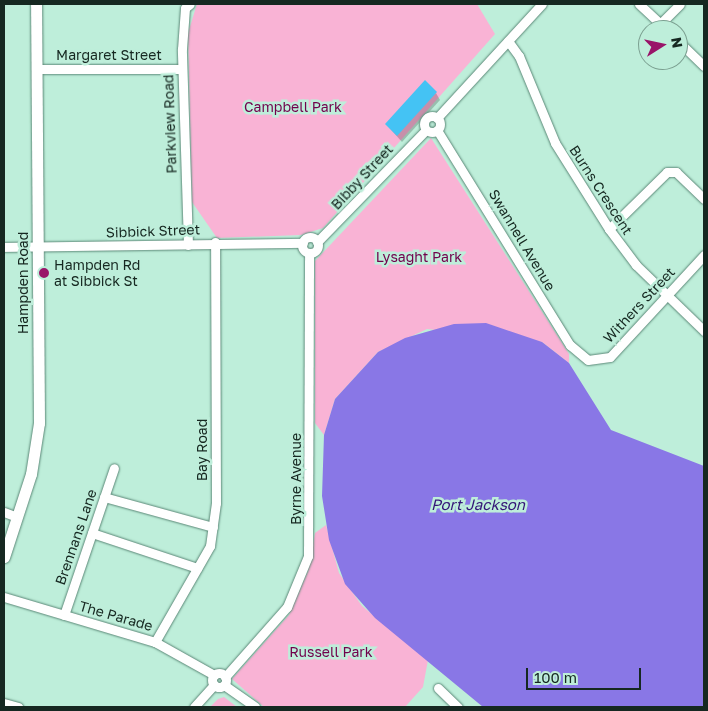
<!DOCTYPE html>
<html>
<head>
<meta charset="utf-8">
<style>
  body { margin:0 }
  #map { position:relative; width:708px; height:711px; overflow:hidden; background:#beeeda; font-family:"Golos Text",sans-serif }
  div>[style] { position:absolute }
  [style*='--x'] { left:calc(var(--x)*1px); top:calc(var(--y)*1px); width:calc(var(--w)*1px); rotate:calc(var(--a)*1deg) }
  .green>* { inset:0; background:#f9b3d5 }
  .water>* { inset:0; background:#8977e6 }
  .shadow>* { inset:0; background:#0003 }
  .building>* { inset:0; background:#44c3f4 }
  .roads { filter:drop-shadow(0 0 1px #5b8877) drop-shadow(0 0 1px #5b8877) }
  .minor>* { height:9px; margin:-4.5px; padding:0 4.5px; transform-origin:4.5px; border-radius:4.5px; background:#fff }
  .minor>.ring { margin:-4.5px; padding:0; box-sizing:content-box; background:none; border:9px solid #fff; border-radius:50% }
  .major>* { height:11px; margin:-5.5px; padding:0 5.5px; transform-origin:5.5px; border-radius:5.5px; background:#fff }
  .dots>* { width:14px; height:14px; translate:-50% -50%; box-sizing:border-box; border:2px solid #beeeda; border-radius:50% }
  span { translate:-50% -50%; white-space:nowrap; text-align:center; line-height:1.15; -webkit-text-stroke:5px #beeeda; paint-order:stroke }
  .street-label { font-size:14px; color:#162821 }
  .park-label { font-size:14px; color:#71004c }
  .poi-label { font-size:14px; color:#162821 }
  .left { translate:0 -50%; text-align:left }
  .water-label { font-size:15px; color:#341578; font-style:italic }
  .frame { position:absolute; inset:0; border:5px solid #162821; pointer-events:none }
  .north { position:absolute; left:638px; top:20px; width:50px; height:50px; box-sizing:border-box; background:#beeeda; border:1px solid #7b9f90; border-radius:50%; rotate:80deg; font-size:14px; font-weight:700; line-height:20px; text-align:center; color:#162821 }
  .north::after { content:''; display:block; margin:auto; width:18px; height:22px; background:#991469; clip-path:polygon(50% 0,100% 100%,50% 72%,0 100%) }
  .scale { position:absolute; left:526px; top:668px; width:115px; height:22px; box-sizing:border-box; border:2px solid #162821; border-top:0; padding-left:6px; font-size:15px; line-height:18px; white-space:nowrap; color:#162821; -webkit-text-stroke:4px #beeeda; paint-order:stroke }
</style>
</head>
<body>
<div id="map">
  <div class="green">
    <i style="clip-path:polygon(197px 4px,477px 4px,495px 34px,323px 228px,301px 235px,217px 238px,192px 202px,188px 33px)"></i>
    <i style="clip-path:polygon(431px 138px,569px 354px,569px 363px,542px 342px,427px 329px,378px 352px,335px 399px,324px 435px,315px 423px,315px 261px)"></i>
    <i style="clip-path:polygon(326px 525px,339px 573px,362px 606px,428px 660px,423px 687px,405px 707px,264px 707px,232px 679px,289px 615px,308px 571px,315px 533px)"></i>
    <i style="clip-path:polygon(224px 697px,237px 707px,210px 707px,218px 699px)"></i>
  </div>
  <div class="water">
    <i style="clip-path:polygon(486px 323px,542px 342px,569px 363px,611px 430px,704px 466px,704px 707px,483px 707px,375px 618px,345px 584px,329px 540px,322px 496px,324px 435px,335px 399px,378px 352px,405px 338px,454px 324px)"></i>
  </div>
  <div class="shadow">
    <i style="clip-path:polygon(436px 93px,440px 100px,402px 142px,386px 124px)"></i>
  </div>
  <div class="building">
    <i style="clip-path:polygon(425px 80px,437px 92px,397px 136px,385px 124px)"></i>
  </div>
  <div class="roads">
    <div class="minor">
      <i style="--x:639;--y:4;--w:38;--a:43"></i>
      <i style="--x:660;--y:24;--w:28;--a:-45"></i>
      <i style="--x:508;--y:41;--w:19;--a:54"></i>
      <i style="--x:519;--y:56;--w:94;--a:67.5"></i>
      <i style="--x:555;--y:143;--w:102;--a:57.9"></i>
      <i style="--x:609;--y:229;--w:45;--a:53.1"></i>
      <i style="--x:636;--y:265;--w:95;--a:44.1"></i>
      <i style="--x:678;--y:41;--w:36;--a:44"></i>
      <i style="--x:37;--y:69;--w:145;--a:0"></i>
      <i class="ring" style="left:424px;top:116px;width:7px;height:7px"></i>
      <i style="--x:437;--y:118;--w:155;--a:-47.4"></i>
      <i style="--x:437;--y:130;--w:253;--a:58.3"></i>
      <i style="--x:570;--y:345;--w:23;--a:40"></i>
      <i style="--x:588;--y:360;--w:22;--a:-8"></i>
      <i style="--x:610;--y:357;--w:139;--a:-47.3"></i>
      <i style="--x:609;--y:229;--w:81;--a:-44.5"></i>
      <i style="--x:667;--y:172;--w:9;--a:0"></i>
      <i style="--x:676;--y:172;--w:39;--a:44"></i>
      <i class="ring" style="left:302px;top:237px;width:7px;height:7px"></i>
      <i style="--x:317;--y:242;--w:156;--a:-45.8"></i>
      <i style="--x:188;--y:245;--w:196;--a:-91.8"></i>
      <i style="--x:182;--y:49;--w:41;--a:-85.8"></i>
      <i style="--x:185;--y:8;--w:6;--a:-39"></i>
      <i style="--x:4;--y:247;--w:299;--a:-0.8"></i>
      <i style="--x:104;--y:497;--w:113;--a:15.4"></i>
      <i style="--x:4;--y:512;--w:14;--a:21"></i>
      <i style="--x:92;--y:533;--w:111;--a:18.4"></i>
      <i style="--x:4;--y:597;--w:158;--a:16.6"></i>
      <i style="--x:155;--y:642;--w:68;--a:29.2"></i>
      <i style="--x:64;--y:615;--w:155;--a:-71.2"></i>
      <i style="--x:155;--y:642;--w:111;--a:-60.2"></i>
      <i style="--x:210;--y:546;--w:43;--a:-82.1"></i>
      <i style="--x:216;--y:503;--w:261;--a:-90.2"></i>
      <i class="ring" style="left:212px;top:673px;width:5px;height:5px"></i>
      <i style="--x:225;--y:677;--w:94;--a:-48.5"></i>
      <i style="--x:287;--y:607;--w:55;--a:-67.6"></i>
      <i style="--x:308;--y:556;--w:303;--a:-89.8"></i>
      <i style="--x:224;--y:685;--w:38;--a:35"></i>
      <i style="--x:438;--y:688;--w:28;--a:44"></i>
      <i style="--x:4;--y:703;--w:15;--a:16"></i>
      <i style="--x:194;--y:707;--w:30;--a:-48"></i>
    </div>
    <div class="major">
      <i style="--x:4;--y:557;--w:87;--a:-72"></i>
      <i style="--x:31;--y:474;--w:52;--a:-81.1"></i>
      <i style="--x:39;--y:423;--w:419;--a:-90.4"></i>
    </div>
  </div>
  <div class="dots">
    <i style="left:44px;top:273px;background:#991469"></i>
  </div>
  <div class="street-label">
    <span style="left:109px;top:55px">Margaret Street</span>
    <span style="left:170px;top:124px;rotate:-92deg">Parkview Road</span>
    <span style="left:362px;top:177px;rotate:-47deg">Bibby Street</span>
    <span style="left:601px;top:190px;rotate:57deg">Burns Crescent</span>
    <span style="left:153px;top:231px;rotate:-2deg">Sibbick Street</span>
    <span style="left:522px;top:240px;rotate:59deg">Swannell Avenue</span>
    <span style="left:23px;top:283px;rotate:-90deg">Hampden Road</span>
    <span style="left:639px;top:305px;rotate:-47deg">Withers Street</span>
    <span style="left:202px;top:450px;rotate:-90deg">Bay Road</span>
    <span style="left:296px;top:479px;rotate:-90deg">Byrne Avenue</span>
    <span style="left:76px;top:537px;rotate:-71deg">Brennans Lane</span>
    <span style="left:116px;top:616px;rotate:16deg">The Parade</span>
  </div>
  <div class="park-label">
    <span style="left:293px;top:107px">Campbell Park</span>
    <span style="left:419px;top:257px">Lysaght Park</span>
    <span style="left:331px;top:652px">Russell Park</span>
  </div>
  <div class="poi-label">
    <span class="left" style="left:54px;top:273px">Hampden Rd<br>at Sibbick St</span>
  </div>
  <div class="water-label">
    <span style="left:478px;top:505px">Port Jackson</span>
  </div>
  <div class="frame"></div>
  <div class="north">N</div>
  <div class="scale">100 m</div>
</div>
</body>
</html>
